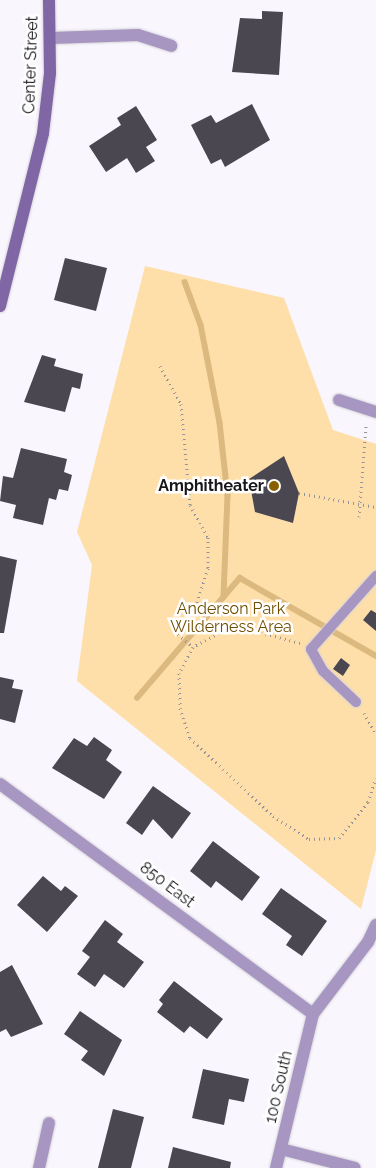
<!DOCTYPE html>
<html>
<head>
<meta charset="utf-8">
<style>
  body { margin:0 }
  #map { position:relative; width:376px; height:1168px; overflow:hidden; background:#f9f6fd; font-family:Raleway,sans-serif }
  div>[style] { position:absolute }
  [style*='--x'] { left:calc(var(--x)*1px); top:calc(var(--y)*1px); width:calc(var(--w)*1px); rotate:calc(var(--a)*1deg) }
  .green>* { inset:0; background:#fedfaa }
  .stream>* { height:5.5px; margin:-2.75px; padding:0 2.75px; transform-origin:2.75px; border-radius:2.75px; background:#dcb97f }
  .building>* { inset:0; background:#4b4751 }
  .path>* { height:3px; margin-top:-1.5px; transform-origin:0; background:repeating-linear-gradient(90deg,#959399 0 1px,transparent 0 5px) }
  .roads { filter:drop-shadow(0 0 1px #d5d2d9) drop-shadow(0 0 1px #d5d2d9) }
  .lane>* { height:10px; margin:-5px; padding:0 5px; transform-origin:5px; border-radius:5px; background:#a796c1 }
  .street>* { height:12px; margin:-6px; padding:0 6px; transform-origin:6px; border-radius:6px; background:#a796c1 }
  .secondary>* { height:12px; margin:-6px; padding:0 6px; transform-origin:6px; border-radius:6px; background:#8066a4 }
  .dots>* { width:14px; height:14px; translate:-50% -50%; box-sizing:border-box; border:2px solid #fff; border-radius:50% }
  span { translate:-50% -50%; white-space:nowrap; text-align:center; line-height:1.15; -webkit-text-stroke:5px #fff; paint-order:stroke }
  .street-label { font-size:16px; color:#18161a }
  .poi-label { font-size:16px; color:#18161a; font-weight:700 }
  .right { translate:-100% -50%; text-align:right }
  .park-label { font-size:16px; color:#6f4e01 }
</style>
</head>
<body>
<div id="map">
  <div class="green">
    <i style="clip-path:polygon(145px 266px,284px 298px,333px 430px,376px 444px,376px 850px,361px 909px,77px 681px,92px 565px,77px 532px)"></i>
  </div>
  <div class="stream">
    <i style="--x:185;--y:282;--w:46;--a:69.6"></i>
    <i style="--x:201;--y:325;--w:100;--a:79"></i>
    <i style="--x:220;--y:423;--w:73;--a:83.7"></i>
    <i style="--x:228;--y:496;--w:101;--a:92.3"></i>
    <i style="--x:137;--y:698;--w:158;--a:-49.4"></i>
    <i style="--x:240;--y:578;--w:157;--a:29.8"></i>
  </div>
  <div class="building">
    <i style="clip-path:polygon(262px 11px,283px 12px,279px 75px,232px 72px,240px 18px,262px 19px)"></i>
    <i style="clip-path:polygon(252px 104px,270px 140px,225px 167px,221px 159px,211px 164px,191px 125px,211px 115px,216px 123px)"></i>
    <i style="clip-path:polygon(136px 106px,157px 140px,146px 147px,155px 161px,136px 173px,127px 158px,106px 172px,89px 146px,121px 125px,117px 118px)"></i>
    <i style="clip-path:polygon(65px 258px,107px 268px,96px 311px,54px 300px)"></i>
    <i style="clip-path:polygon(42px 355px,56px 359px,54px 366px,83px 374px,80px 389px,72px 387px,65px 412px,24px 402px)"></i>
    <i style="clip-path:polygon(21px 448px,67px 459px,64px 472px,72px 475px,68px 491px,59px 489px,56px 500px,49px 498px,43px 525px,13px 518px,16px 505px,0 501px,3px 476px,13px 478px)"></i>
    <i style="clip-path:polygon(284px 456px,299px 493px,293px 523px,255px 512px,249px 479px)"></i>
    <i style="clip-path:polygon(0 556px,17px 560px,4px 633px,0 633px)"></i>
    <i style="clip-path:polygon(371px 610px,376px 613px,376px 631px,363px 620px)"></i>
    <i style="clip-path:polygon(341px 658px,350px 665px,343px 676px,333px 669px)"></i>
    <i style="clip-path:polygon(0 677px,14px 680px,12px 688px,23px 690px,15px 723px,0 719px)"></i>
    <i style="clip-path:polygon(94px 737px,112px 750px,106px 760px,122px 772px,104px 799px,52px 768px,74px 738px,87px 746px)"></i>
    <i style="clip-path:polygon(153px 786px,191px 813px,172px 839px,153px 819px,142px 835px,126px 823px)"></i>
    <i style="clip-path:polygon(213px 841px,260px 877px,242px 901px,216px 881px,211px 888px,190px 871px)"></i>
    <i style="clip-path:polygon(43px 876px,61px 891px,65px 886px,78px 896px,47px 932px,17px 905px)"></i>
    <i style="clip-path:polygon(281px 888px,327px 921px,302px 956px,286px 945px,292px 936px,262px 914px)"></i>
    <i style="clip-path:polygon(105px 920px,123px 934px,117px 942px,144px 962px,124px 988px,104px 974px,95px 987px,77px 974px,90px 957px,82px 951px)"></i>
    <i style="clip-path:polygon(12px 965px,43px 1024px,11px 1037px,6px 1029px,0 1032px,0 972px)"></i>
    <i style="clip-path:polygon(174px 981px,223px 1019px,207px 1039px,190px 1026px,184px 1033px,157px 1012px,163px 1004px,159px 1000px)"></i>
    <i style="clip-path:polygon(80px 1011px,122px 1040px,104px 1076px,81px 1060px,88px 1051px,64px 1034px)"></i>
    <i style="clip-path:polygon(203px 1069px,249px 1079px,244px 1102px,229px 1099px,224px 1125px,192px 1118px)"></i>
    <i style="clip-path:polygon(113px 1109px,144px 1117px,131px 1168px,98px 1168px)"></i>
    <i style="clip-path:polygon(173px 1147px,231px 1162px,230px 1168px,168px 1168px)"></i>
  </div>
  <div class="path">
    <i style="--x:160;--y:366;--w:43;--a:61.1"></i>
    <i style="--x:181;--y:404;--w:101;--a:84.9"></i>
    <i style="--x:190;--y:505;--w:37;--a:61"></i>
    <i style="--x:208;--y:537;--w:31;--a:90"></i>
    <i style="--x:208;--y:568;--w:40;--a:108"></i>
    <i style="--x:196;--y:606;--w:33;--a:123"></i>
    <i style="--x:178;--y:634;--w:20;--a:41"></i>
    <i style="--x:299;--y:493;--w:78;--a:10.3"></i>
    <i style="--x:359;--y:517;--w:92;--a:-85.6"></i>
    <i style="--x:300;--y:643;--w:50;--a:-164.8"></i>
    <i style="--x:252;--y:630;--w:33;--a:175"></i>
    <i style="--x:219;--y:633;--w:30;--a:152"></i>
    <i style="--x:193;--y:647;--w:30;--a:118"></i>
    <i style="--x:179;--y:673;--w:35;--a:88"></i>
    <i style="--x:180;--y:708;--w:32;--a:72"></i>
    <i style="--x:190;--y:738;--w:114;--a:43.2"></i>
    <i style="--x:273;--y:816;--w:43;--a:32.6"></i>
    <i style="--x:309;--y:839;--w:30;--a:-2"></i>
    <i style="--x:339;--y:838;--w:46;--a:-51.1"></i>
    <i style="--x:368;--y:802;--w:25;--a:-72"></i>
    <i style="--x:364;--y:713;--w:25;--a:61"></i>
  </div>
  <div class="roads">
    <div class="lane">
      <i style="--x:356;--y:702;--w:45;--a:-136.8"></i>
      <i style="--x:323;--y:671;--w:25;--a:-119"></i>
      <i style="--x:311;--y:649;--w:98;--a:-48.3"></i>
    </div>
    <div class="street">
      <i style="--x:51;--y:38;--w:87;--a:-2"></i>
      <i style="--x:138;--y:35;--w:35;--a:18"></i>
      <i style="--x:339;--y:400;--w:39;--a:18"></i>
      <i style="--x:0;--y:784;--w:388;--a:36.3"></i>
      <i style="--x:281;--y:1149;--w:76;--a:14.4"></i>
      <i style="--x:39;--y:1168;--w:46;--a:-77.5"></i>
      <i style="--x:276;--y:1168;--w:158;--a:-76.5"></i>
      <i style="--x:313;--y:1014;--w:91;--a:-52.6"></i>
      <i style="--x:368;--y:942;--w:19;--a:-65"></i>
    </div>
    <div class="secondary">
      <i style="--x:0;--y:306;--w:178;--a:-76"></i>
      <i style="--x:43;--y:133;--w:60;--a:-83.3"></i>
      <i style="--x:50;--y:73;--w:73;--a:-90.8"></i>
    </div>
  </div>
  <div class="dots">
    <i style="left:274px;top:486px;background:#886000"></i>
  </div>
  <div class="street-label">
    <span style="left:31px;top:65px;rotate:-88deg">Center Street</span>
    <span style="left:167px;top:885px;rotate:37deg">850 East</span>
    <span style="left:279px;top:1087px;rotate:-77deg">100 South</span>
  </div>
  <div class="poi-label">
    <span class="right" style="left:264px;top:486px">Amphitheater</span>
  </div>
  <div class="park-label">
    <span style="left:231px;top:618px">Anderson Park<br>Wilderness Area</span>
  </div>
</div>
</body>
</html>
